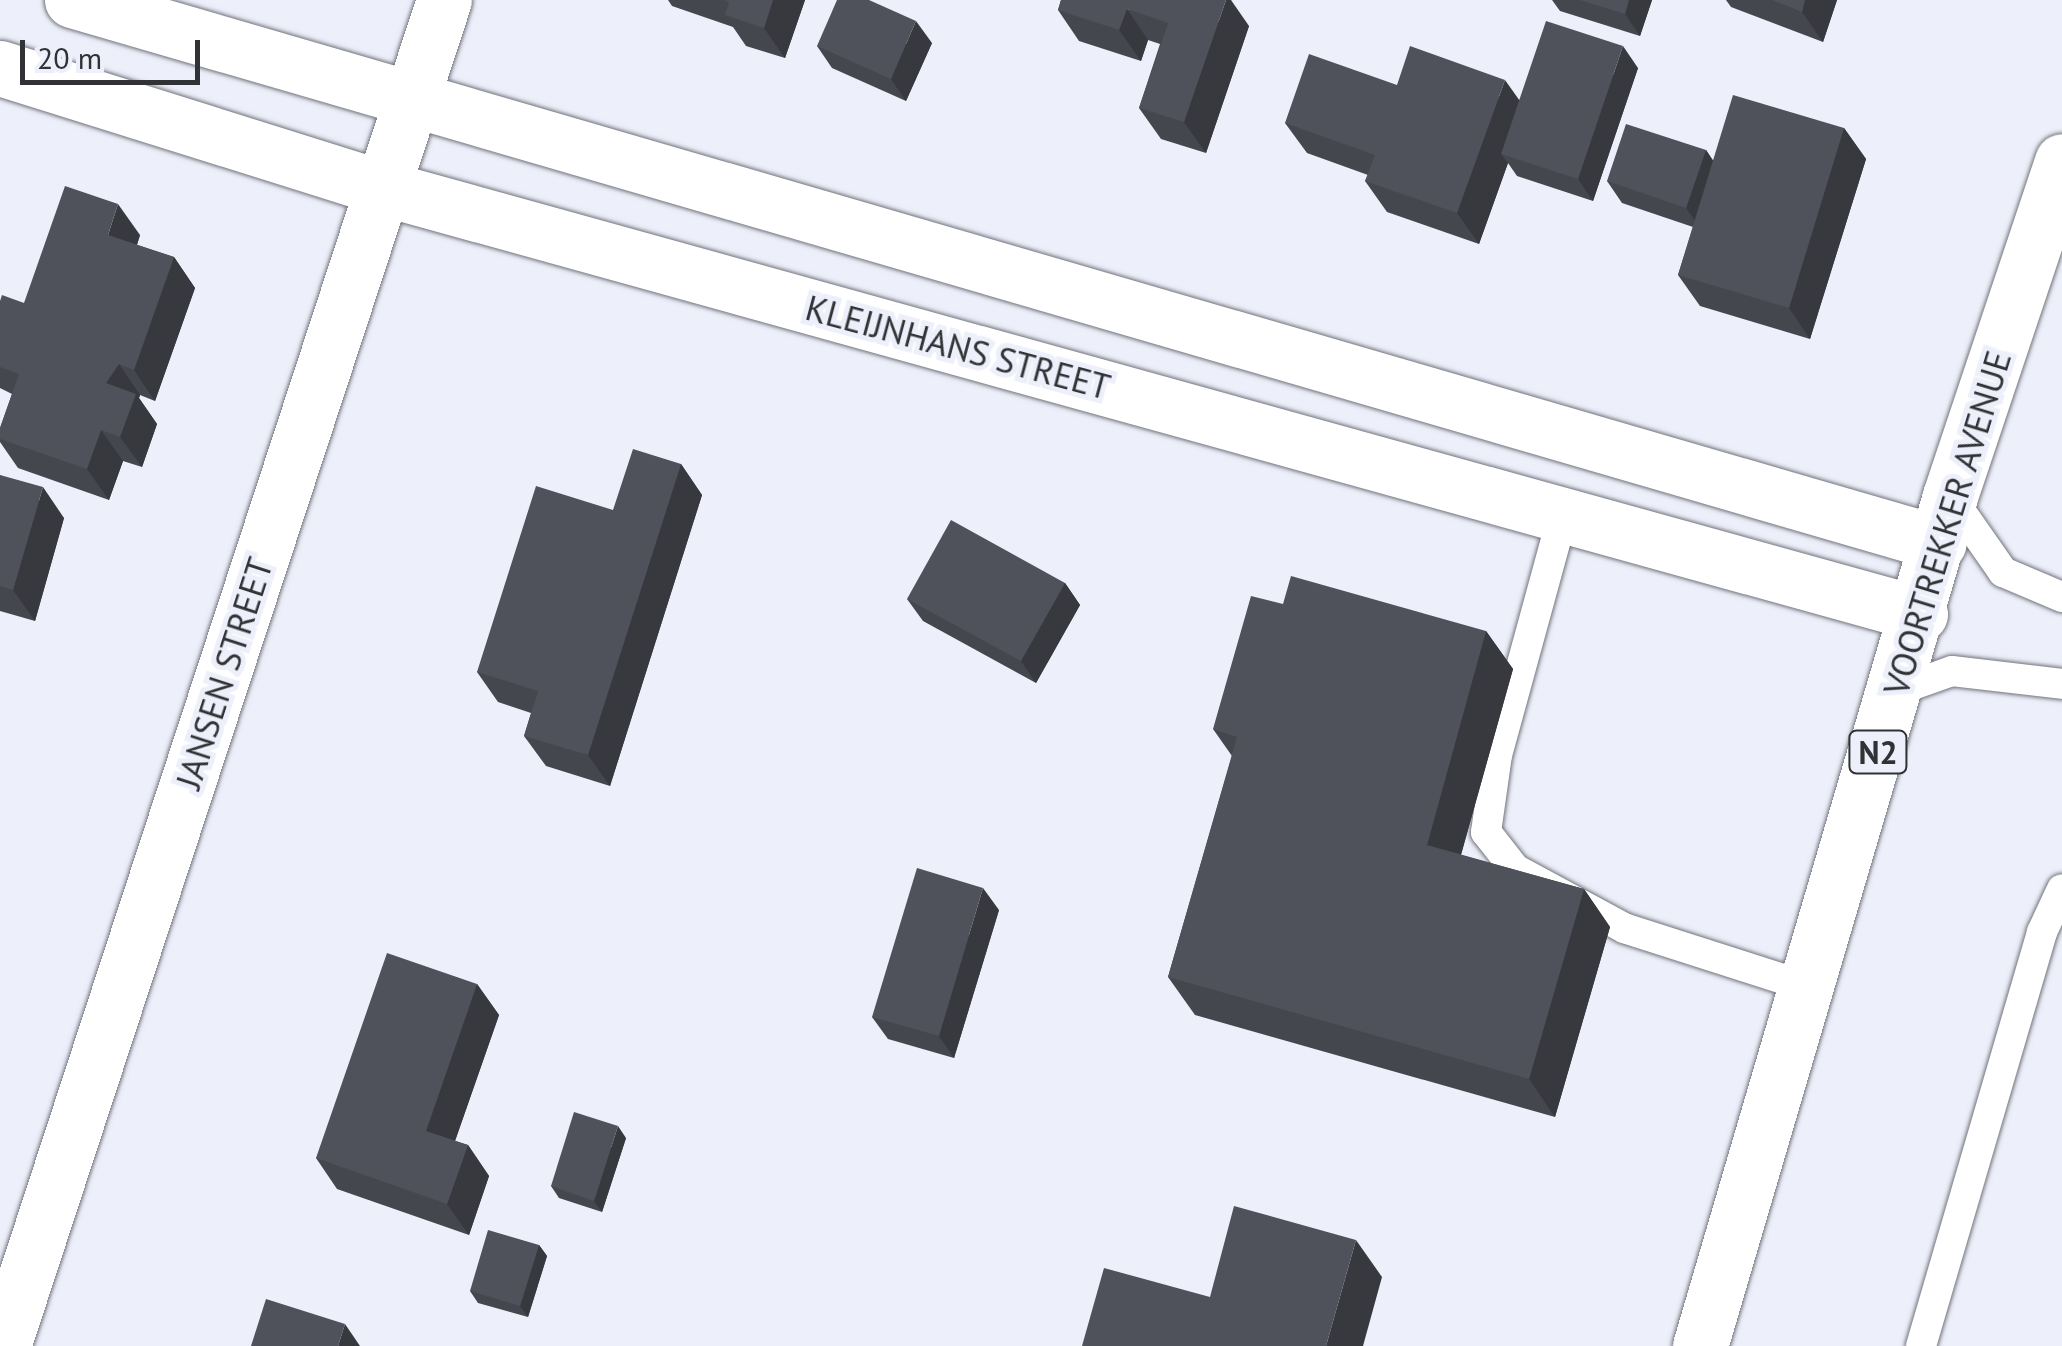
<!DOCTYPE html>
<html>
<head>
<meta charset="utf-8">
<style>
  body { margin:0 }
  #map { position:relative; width:2062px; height:1346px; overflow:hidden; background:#edf0fa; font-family:"PT Sans",sans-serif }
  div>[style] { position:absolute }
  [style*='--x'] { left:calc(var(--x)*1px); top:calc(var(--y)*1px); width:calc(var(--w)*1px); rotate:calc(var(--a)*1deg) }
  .roads { filter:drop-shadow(0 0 2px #71737c) drop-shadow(0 0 2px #71737c) }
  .service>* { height:30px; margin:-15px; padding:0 15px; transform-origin:15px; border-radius:15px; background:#fff }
  .minor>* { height:55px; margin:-27.5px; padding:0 27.5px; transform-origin:27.5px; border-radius:27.5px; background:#fff }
  .trunk>* { height:55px; margin:-27.5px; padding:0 27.5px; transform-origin:27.5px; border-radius:27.5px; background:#fff }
  .wall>* { inset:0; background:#44474d }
  .shaded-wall>* { inset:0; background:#37393f }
  .building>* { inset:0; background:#4f525a }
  span { translate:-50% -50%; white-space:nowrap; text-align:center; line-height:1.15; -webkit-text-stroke:10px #edf0fa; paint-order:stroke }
  .shield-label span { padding:2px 8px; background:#edf0fa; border:2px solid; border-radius:8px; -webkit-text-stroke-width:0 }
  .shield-label { font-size:32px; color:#313235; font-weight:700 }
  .street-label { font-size:35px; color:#313235 }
  .scale { position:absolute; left:20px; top:40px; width:180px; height:45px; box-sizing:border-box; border:5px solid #313235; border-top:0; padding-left:12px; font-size:30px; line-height:35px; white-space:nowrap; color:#313235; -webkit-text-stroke:8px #edf0fa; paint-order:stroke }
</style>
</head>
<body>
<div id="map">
  <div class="roads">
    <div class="service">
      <i style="--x:1950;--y:496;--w:93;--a:55.1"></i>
      <i style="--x:2003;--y:572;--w:64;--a:23"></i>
      <i style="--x:1563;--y:514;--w:250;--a:105.3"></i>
      <i style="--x:1497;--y:755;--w:78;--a:98.1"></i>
      <i style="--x:1486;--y:832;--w:47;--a:51.9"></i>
      <i style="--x:1515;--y:869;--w:124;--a:28.4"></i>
      <i style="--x:1624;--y:928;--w:193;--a:17.8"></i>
      <i style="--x:1896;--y:691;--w:59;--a:-19.7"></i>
      <i style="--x:1952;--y:671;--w:111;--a:6.7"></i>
      <i style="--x:1921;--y:1346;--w:431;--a:-73.7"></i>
      <i style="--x:2042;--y:932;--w:47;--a:-65.1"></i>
    </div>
    <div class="minor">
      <i style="--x:72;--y:0;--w:1944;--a:16.22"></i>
      <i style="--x:0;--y:68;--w:401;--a:17.4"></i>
      <i style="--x:383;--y:188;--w:1595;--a:15.49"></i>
      <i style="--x:3;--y:1346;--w:1416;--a:-71.86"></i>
    </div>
    <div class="trunk">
      <i style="--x:1700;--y:1346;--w:886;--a:-73.61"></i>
      <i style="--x:1950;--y:496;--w:353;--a:-71.5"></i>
    </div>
  </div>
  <div class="wall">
    <i style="clip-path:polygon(668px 0,805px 0,785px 58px,746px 46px,733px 27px,672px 6px)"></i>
    <i style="clip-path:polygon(1061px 0,1249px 26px,1206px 153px,1161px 139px,1139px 108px,1160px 44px,1148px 40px,1141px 61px,1079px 41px,1058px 10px)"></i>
    <i style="clip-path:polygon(1552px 0,1652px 0,1640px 36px,1560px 11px)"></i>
    <i style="clip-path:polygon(1726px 0,1837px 0,1823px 42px,1731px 7px)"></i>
    <i style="clip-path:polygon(932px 43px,906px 101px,832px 68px,817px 46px)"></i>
    <i style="clip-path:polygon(1638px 68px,1593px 201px,1517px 176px,1508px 163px,1479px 244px,1387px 212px,1365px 181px,1368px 175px,1307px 153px,1285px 123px,1397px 85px,1519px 100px)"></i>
    <i style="clip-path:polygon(1844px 128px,1866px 159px,1810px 339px,1700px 306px,1678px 275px,1693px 227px,1622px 203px,1607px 181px,1706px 150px,1713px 161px)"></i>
    <i style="clip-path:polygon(140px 235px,137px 245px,174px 257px,195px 288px,155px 401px,140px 395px,139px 398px,157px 424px,142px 467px,123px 461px,109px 500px,18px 468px,0 442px,0 428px,12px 394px,0 388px,0 301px,24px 303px)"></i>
    <i style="clip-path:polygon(681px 464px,702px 495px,610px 786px,546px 766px,524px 736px,531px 713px,498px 702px,477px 672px,613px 510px)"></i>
    <i style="clip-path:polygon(0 475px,64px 518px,35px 621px,0 611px)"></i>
    <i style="clip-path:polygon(1065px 583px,1080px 605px,1036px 683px,923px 621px,907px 599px)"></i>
    <i style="clip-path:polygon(1486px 631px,1513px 669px,1461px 855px,1584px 889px,1610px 927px,1555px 1117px,1195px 1015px,1168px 977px,1232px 756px,1213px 729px)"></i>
    <i style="clip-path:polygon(999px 910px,954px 1058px,888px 1039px,872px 1017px)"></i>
    <i style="clip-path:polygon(477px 984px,499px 1015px,455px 1141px,468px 1145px,489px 1176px,469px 1235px,337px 1189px,316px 1158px)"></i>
    <i style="clip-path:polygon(626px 1138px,602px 1212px,559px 1198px,551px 1186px)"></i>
    <i style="clip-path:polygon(539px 1245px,547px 1256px,528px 1317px,478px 1303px,470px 1291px)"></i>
  </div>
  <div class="shaded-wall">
    <i style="clip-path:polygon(773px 0,805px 0,785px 58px,764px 28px)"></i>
    <i style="clip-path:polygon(1226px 0,1231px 0,1249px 26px,1206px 153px,1184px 122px)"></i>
    <i style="clip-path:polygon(1629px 0,1652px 0,1640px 36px,1625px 14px)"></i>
    <i style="clip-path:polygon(1805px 0,1837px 0,1823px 42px,1802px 12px)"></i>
    <i style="clip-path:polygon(1127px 9px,1148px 40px,1141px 61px,1119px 30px)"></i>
    <i style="clip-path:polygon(916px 21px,932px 43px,906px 101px,891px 79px)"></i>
    <i style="clip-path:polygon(1623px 46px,1638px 68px,1593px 201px,1578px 179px)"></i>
    <i style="clip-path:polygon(1505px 80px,1527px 111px,1501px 154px,1508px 163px,1479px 244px,1457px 213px)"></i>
    <i style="clip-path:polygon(1844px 128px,1866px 159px,1810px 339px,1789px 308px)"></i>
    <i style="clip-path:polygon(1706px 150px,1721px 172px,1702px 230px,1686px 208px)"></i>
    <i style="clip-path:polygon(118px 204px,140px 235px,130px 266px,108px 235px)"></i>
    <i style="clip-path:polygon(174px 257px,195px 288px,155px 401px,134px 370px)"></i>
    <i style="clip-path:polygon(119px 364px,140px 395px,139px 398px,157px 424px,142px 467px,120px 437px,106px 383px)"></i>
    <i style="clip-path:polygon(101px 430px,123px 461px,109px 500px,87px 469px)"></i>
    <i style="clip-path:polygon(681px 464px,702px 495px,610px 786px,588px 755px)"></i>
    <i style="clip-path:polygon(43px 487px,64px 518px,35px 621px,13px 590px)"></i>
    <i style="clip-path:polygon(1065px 583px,1080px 605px,1036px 683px,1021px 661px)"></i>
    <i style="clip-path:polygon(1486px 631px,1513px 669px,1453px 883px,1427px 845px)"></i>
    <i style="clip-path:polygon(983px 888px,999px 910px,954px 1058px,939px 1036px)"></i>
    <i style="clip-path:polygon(1584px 889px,1610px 927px,1555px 1117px,1529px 1079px)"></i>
    <i style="clip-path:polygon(477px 984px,499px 1015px,448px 1161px,426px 1131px)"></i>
    <i style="clip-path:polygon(618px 1126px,626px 1138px,602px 1212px,594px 1201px)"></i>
    <i style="clip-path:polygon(468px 1145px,489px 1176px,469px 1235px,447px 1204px)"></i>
    <i style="clip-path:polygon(1356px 1240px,1382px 1277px,1363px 1346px,1326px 1346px)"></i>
    <i style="clip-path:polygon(539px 1245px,547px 1256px,528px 1317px,520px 1306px)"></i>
    <i style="clip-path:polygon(345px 1324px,360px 1346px,338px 1346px)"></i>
  </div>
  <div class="building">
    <i style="clip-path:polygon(724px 0,773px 0,764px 28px,725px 15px,729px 2px)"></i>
    <i style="clip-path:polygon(837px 0,869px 0,916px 21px,891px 79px,817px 46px)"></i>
    <i style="clip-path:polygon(1061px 0,1226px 0,1184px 122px,1139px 108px,1168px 23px,1127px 9px,1119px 30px,1058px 10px)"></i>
    <i style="clip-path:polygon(1580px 0,1629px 0,1625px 14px)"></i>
    <i style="clip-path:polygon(1772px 0,1805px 0,1802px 12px)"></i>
    <i style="clip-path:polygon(1546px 21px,1623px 46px,1578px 179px,1501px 154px)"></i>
    <i style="clip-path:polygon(1410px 46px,1505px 80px,1457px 213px,1365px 181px,1375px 155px,1285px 123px,1309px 54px,1397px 85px)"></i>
    <i style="clip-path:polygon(1733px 95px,1844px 128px,1789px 308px,1678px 275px)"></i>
    <i style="clip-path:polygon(1626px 124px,1706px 150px,1686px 208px,1607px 181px)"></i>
    <i style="clip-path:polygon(65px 186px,118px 204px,108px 235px,174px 257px,134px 370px,119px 364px,106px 383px,136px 394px,120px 437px,101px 430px,87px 469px,0 439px,0 428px,19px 374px,0 367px,0 301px,2px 295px,24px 303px)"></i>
    <i style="clip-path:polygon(633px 449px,681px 464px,588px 755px,524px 736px,538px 691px,477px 672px,536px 486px,613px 510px)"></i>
    <i style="clip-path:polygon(0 475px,43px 487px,13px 590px,0 586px)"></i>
    <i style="clip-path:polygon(951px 520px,1065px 583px,1021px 661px,907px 599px)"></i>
    <i style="clip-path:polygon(1291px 576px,1486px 631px,1427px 845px,1584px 889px,1529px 1079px,1168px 977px,1237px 737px,1213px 729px,1251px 596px,1283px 604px)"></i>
    <i style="clip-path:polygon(917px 868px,983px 888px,939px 1036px,872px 1017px)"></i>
    <i style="clip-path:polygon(387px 953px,477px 984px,426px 1131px,468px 1145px,447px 1204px,316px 1158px)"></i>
    <i style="clip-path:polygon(574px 1112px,618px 1126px,594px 1201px,551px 1186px)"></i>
    <i style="clip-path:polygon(1234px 1206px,1356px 1240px,1326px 1346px,1082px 1346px,1104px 1268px,1210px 1297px)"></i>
    <i style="clip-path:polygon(488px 1230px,539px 1245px,520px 1306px,470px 1291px)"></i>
    <i style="clip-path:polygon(266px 1299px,345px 1324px,338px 1346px,251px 1346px)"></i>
  </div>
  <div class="shield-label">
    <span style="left:1878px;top:752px">N2</span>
  </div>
  <div class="street-label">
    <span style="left:958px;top:347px;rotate:15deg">KLEIJNHANS STREET</span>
    <span style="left:1947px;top:523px;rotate:-73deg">VOORTREKKER AVENUE</span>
    <span style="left:224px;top:673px;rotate:-72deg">JANSEN STREET</span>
  </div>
  <div class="scale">20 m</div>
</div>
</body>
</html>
